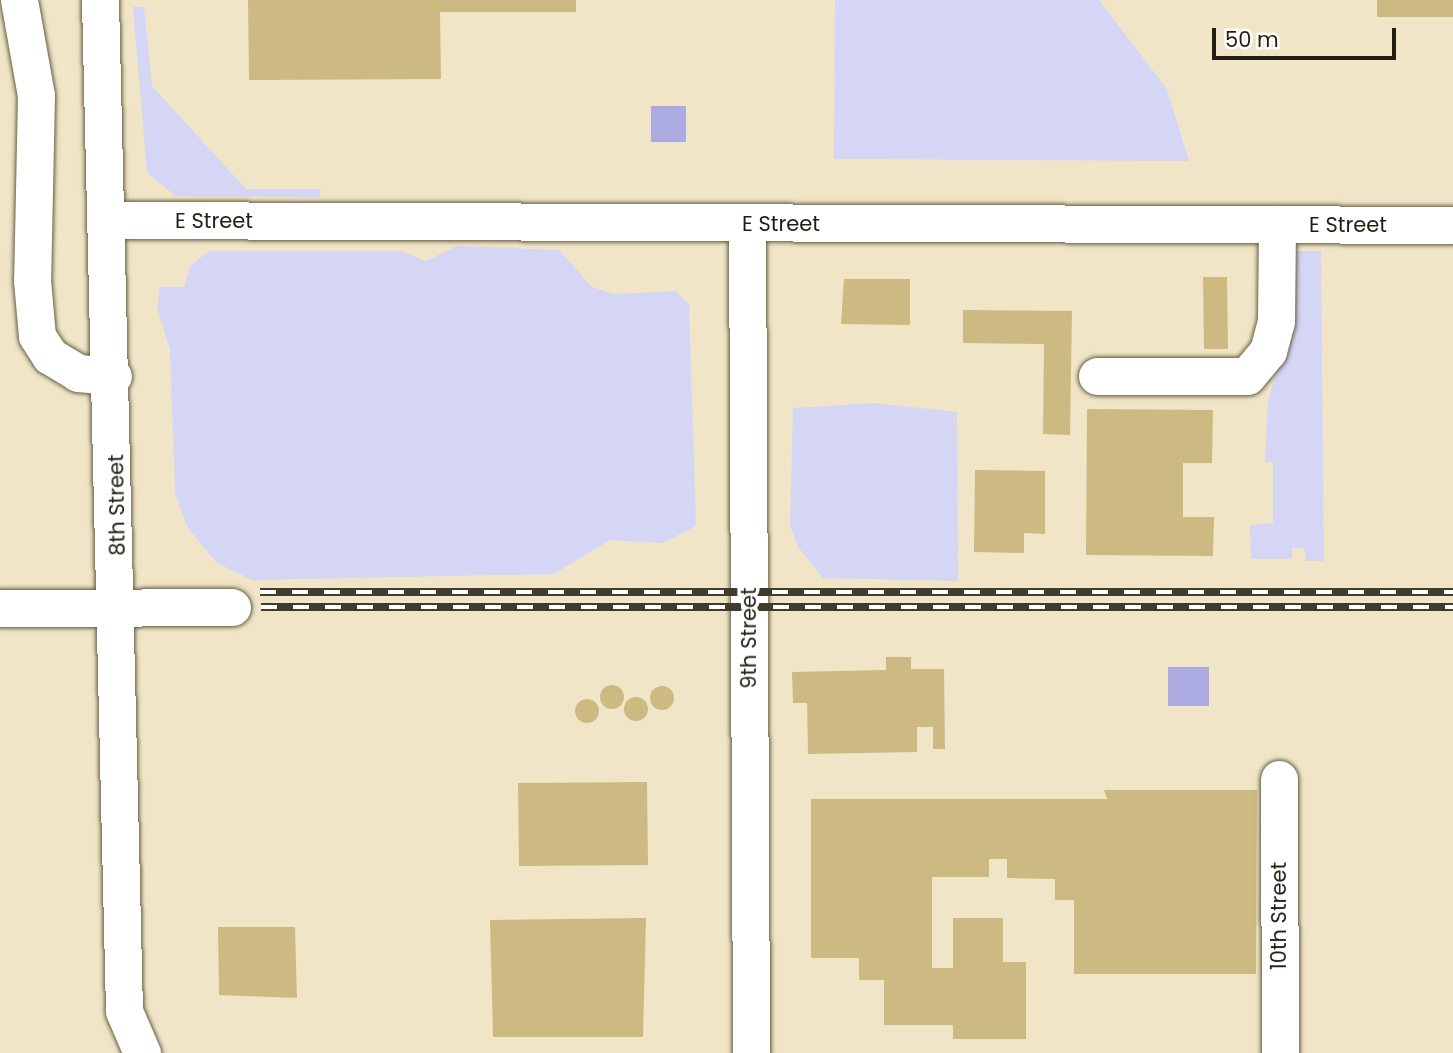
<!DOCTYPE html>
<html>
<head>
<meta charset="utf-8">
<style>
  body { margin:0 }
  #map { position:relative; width:1453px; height:1053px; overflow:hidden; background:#f0e6c7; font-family:Poppins,sans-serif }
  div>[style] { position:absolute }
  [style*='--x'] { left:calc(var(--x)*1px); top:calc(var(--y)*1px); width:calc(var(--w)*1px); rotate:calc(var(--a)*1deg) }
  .green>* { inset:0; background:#d5d5f6 }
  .water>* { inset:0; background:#adace2 }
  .building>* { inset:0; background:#ccba82 }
  .round { border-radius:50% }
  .roads { filter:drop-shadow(0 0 2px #675e43) drop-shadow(0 0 2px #675e43) }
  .minor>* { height:37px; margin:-18.5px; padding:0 18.5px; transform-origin:18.5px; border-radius:18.5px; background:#fff }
  .rail>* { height:8px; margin-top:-4px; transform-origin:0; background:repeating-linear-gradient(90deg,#fff 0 16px,#3f3b2d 0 32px); box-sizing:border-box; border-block:2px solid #3f3b2d }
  span { translate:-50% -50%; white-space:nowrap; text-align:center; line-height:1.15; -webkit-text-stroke:7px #fff; paint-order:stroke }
  .street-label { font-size:21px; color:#211d12 }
  .scale { position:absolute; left:1212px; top:28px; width:184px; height:32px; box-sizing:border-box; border:4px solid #211d12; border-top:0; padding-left:9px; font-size:21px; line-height:24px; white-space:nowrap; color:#211d12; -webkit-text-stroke:5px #fff; paint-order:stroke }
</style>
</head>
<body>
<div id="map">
  <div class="green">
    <i style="clip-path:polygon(835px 0,1099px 0,1167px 89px,1189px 161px,834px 159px)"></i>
    <i style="clip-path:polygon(133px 7px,144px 7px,152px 86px,246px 189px,321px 189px,320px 197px,175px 196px,147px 172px)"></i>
    <i style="clip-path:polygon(457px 246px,559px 250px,592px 287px,614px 294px,675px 291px,689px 304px,696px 526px,663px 543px,610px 540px,554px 574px,252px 580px,217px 563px,188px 528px,175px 494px,170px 350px,157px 307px,160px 287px,184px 287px,190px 266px,209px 251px,400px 251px,426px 261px)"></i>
    <i style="clip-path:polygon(1290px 251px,1321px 251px,1324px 561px,1306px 561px,1304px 548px,1292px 548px,1292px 559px,1251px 559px,1250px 525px,1273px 523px,1273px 462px,1265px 462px,1268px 401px,1287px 336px)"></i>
    <i style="clip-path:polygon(875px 403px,957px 412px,958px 581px,823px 578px,798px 547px,790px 525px,793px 408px)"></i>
  </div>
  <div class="water">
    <i style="clip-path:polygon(651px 106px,686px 106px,686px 142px,651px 142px)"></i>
    <i style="clip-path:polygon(1168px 667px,1209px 667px,1209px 706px,1168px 706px)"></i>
  </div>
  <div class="building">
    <i style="clip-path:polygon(248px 0,576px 0,576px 12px,440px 12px,441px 79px,249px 80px)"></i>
    <i style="clip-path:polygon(1377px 0,1453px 0,1453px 17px,1377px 17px)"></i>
    <i style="clip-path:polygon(1203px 277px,1227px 277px,1228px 349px,1204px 349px)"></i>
    <i style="clip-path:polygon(844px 279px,910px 279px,910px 325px,841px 324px)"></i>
    <i style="clip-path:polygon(963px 310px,1072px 311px,1070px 435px,1043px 434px,1044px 344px,963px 343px)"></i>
    <i style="clip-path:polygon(1087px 409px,1213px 410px,1212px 463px,1183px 463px,1183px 517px,1214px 517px,1213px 556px,1086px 555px)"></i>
    <i style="clip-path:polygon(975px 470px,1045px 471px,1045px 534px,1024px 533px,1024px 553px,974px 552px)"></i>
    <i style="clip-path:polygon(886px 657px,911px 657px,911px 669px,944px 669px,945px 749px,933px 749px,933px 727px,917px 727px,917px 752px,808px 754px,807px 703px,793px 703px,792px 672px,886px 670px)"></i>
    <i class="round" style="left:600px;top:685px;width:24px;height:24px"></i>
    <i class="round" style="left:650px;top:686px;width:24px;height:24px"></i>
    <i class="round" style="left:624px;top:697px;width:24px;height:24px"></i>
    <i class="round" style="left:575px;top:699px;width:24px;height:24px"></i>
    <i style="clip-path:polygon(647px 782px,648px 865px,519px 866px,518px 783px)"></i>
    <i style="clip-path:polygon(1104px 790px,1257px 790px,1256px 974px,1074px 974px,1074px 900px,1055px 900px,1055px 879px,1007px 878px,1007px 859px,989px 859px,989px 877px,932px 877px,932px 968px,953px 968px,953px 918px,1003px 918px,1003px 962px,1026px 962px,1026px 1039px,953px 1039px,953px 1025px,884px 1025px,884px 980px,859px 980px,859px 958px,811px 958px,811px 799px,1107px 799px)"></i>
    <i style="clip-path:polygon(646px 918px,643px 1037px,493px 1037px,490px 920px)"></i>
    <i style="clip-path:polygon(218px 927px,295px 927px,297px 998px,219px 995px)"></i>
  </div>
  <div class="roads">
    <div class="minor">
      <i style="--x:19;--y:0;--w:97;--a:79.9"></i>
      <i style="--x:36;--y:95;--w:185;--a:91.2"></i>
      <i style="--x:32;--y:280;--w:56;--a:84.9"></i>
      <i style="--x:37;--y:336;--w:24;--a:57"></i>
      <i style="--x:50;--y:356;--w:33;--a:31"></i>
      <i style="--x:78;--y:373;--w:35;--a:5"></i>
      <i style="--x:100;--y:0;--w:1011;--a:88.64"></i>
      <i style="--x:124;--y:1011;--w:46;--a:66.8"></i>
      <i style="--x:109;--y:220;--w:1344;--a:0.21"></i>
      <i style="--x:747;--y:224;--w:829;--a:89.72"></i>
      <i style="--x:1097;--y:376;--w:150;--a:0"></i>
      <i style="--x:1247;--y:376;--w:33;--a:-50"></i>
      <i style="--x:1268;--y:351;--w:30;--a:-75"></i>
      <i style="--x:1276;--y:322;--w:98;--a:-89.4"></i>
      <i style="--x:0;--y:608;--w:232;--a:-0.2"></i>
      <i style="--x:1279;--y:779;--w:274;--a:89.8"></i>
    </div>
  </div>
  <div class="rail">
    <i style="--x:260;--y:592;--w:1193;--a:0"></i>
    <i style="--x:261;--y:607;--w:1192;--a:0"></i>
  </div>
  <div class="street-label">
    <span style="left:214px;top:221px">E Street</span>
    <span style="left:781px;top:224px">E Street</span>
    <span style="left:1348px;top:225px">E Street</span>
    <span style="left:117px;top:505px;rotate:-91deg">8th Street</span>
    <span style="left:749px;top:638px;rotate:-90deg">9th Street</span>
    <span style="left:1279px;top:916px;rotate:-90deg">10th Street</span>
  </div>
  <div class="scale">50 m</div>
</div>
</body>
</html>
